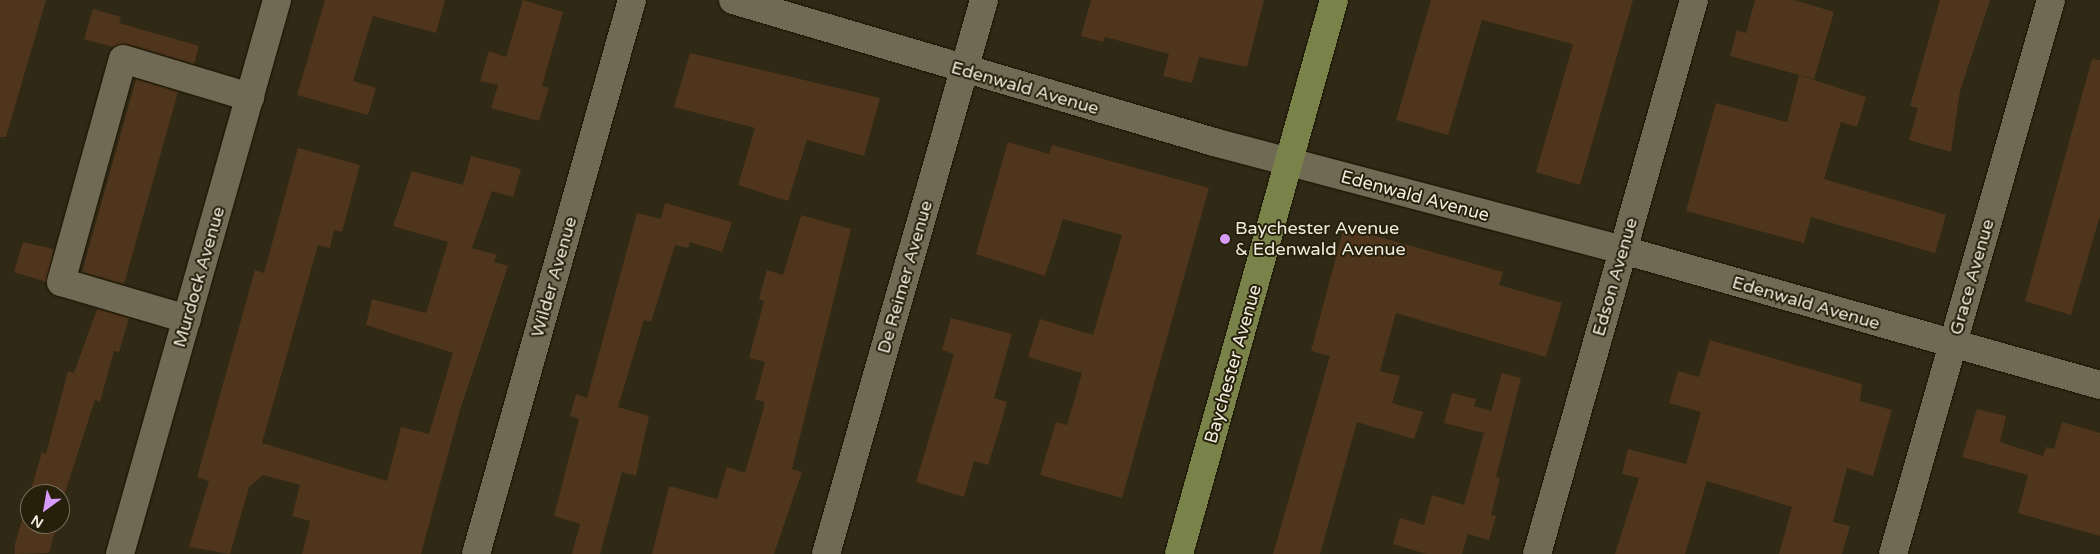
<!DOCTYPE html>
<html>
<head>
<meta charset="utf-8">
<style>
  body { margin:0 }
  #map { position:relative; width:2100px; height:554px; overflow:hidden; background:#302915; font-family:"Varela Round",sans-serif }
  div>[style] { position:absolute }
  [style*='--x'] { left:calc(var(--x)*1px); top:calc(var(--y)*1px); width:calc(var(--w)*1px); rotate:calc(var(--a)*1deg) }
  .building>* { inset:0; background:#4f351b }
  .roads { filter:drop-shadow(0 0 1px #181201) drop-shadow(0 0 1px #181201) }
  .minor>* { height:28px; margin:-14px; padding:0 14px; transform-origin:14px; border-radius:14px; background:#706953 }
  .major>* { height:28px; margin:-14px; padding:0 14px; transform-origin:14px; border-radius:14px; background:#798248 }
  .dots>* { width:14px; height:14px; translate:-50% -50%; box-sizing:border-box; border:2px solid #26200b; border-radius:50% }
  span { translate:-50% -50%; white-space:nowrap; text-align:center; line-height:1.15; -webkit-text-stroke:4px #26200b; paint-order:stroke }
  .street-label { font-size:18px; color:#f0ede0 }
  .poi-label { font-size:18px; color:#f0ede0 }
  .left { translate:0 -50%; text-align:left }
  .north { position:absolute; left:20px; top:484px; width:50px; height:50px; box-sizing:border-box; background:#26200b; border:1px solid #777260; border-radius:50%; rotate:212deg; font-size:14px; font-weight:700; line-height:20px; text-align:center; color:#f0ede0 }
  .north::after { content:''; display:block; margin:auto; width:18px; height:22px; background:#d79bf9; clip-path:polygon(50% 0,100% 100%,50% 72%,0 100%) }
</style>
</head>
<body>
<div id="map">
  <div class="building">
    <i style="clip-path:polygon(0 0,46px 0,6px 137px,0 137px)"></i>
    <i style="clip-path:polygon(325px 0,445px 0,436px 33px,373px 16px,353px 81px,376px 88px,368px 115px,297px 95px)"></i>
    <i style="clip-path:polygon(523px 0,563px 12px,542px 86px,549px 88px,539px 121px,491px 108px,498px 85px,480px 81px,489px 51px,506px 57px)"></i>
    <i style="clip-path:polygon(1091px 0,1264px 0,1247px 67px,1199px 57px,1192px 83px,1163px 76px,1169px 54px,1105px 37px,1103px 42px,1081px 36px)"></i>
    <i style="clip-path:polygon(1431px 0,1633px 0,1580px 185px,1536px 172px,1573px 45px,1569px 43px,1482px 20px,1448px 135px,1396px 120px)"></i>
    <i style="clip-path:polygon(1755px 0,1794px 0,1834px 12px,1814px 79px,1730px 56px,1737px 30px,1746px 33px)"></i>
    <i style="clip-path:polygon(1940px 0,1990px 0,1960px 91px,1951px 152px,1909px 140px,1918px 108px,1910px 106px)"></i>
    <i style="clip-path:polygon(93px 9px,121px 17px,119px 23px,199px 46px,194px 64px,127px 44px,113px 47px,84px 39px)"></i>
    <i style="clip-path:polygon(690px 53px,880px 98px,864px 156px,807px 140px,788px 201px,738px 185px,755px 128px,674px 107px)"></i>
    <i style="clip-path:polygon(2092px 59px,2100px 60px,2100px 216px,2071px 315px,2025px 301px)"></i>
    <i style="clip-path:polygon(1799px 75px,1866px 97px,1857px 127px,1841px 122px,1824px 179px,1946px 215px,1935px 253px,1811px 217px,1804px 243px,1686px 211px,1716px 103px,1787px 122px)"></i>
    <i style="clip-path:polygon(136px 79px,178px 92px,124px 284px,82px 272px)"></i>
    <i style="clip-path:polygon(1008px 142px,1049px 154px,1052px 145px,1209px 188px,1122px 498px,1040px 475px,1056px 422px,1067px 425px,1082px 373px,1028px 357px,1040px 319px,1093px 335px,1122px 235px,1063px 219px,1045px 276px,976px 254px)"></i>
    <i style="clip-path:polygon(298px 148px,360px 165px,342px 232px,334px 230px,330px 248px,318px 245px,262px 443px,387px 481px,401px 427px,429px 434px,453px 353px,366px 325px,372px 299px,426px 313px,448px 242px,393px 226px,412px 171px,463px 185px,471px 156px,521px 169px,513px 197px,492px 191px,472px 248px,497px 255px,494px 262px,508px 266px,460px 410px,421px 554px,302px 554px,310px 521px,292px 516px,300px 485px,263px 475px,249px 487px,230px 554px,189px 547px,209px 481px,197px 477px,255px 270px,264px 273px)"></i>
    <i style="clip-path:polygon(665px 203px,732px 222px,722px 252px,690px 242px,688px 248px,675px 245px,651px 322px,644px 320px,618px 407px,649px 416px,636px 476px,622px 472px,600px 554px,572px 554px,580px 524px,554px 516px,579px 419px,570px 416px,576px 394px,587px 398px,637px 213px,661px 219px)"></i>
    <i style="clip-path:polygon(801px 215px,851px 229px,792px 469px,802px 472px,774px 554px,652px 554px,669px 486px,717px 499px,727px 467px,745px 473px,764px 407px,764px 402px,755px 399px,765px 362px,749px 358px,764px 301px,759px 299px,767px 270px,783px 275px)"></i>
    <i style="clip-path:polygon(1344px 227px,1503px 272px,1499px 285px,1562px 303px,1546px 357px,1396px 313px,1380px 371px,1400px 376px,1392px 403px,1423px 412px,1414px 439px,1357px 422px,1320px 554px,1273px 554px,1330px 356px,1311px 351px)"></i>
    <i style="clip-path:polygon(23px 242px,54px 249px,46px 282px,14px 272px)"></i>
    <i style="clip-path:polygon(97px 309px,129px 318px,119px 352px,114px 351px,100px 402px,95px 400px,60px 508px,60px 494px,30px 494px,30px 524px,57px 524px,49px 553px,15px 554px,15px 544px,42px 452px,46px 454px,68px 371px,74px 373px)"></i>
    <i style="clip-path:polygon(951px 318px,1012px 334px,994px 398px,1007px 402px,1000px 427px,988px 465px,974px 461px,964px 497px,916px 482px,954px 354px,942px 350px)"></i>
    <i style="clip-path:polygon(1710px 340px,1862px 384px,1860px 401px,1892px 410px,1873px 476px,1847px 468px,1833px 522px,1850px 526px,1842px 554px,1779px 554px,1792px 507px,1707px 481px,1685px 554px,1615px 554px,1639px 478px,1622px 474px,1628px 449px,1686px 464px,1701px 412px,1669px 403px,1678px 371px,1699px 377px)"></i>
    <i style="clip-path:polygon(1502px 373px,1521px 378px,1496px 477px,1500px 478px,1491px 515px,1496px 516px,1489px 540px,1468px 534px,1462px 554px,1426px 554px,1393px 544px,1400px 518px,1424px 525px,1432px 495px,1464px 505px,1484px 433px,1444px 423px,1452px 393px,1476px 399px,1474px 406px,1491px 411px)"></i>
    <i style="clip-path:polygon(1977px 409px,2006px 416px,2000px 442px,2043px 456px,2046px 447px,2054px 449px,2062px 422px,2100px 433px,2100px 536px,2018px 513px,2028px 475px,1962px 457px)"></i>
  </div>
  <div class="roads">
    <div class="minor">
      <i style="--x:733;--y:0;--w:502;--a:16.45"></i>
      <i style="--x:1214;--y:142;--w:423;--a:14.8"></i>
      <i style="--x:1623;--y:250;--w:496;--a:15.8"></i>
      <i style="--x:187;--y:319;--w:131;--a:-163.6"></i>
      <i style="--x:61;--y:282;--w:231;--a:-74.5"></i>
      <i style="--x:123;--y:59;--w:133;--a:16.7"></i>
      <i style="--x:120;--y:554;--w:576;--a:-74.18"></i>
      <i style="--x:476;--y:554;--w:576;--a:-74.27"></i>
      <i style="--x:826;--y:554;--w:576;--a:-74.08"></i>
      <i style="--x:1537;--y:554;--w:576;--a:-74.18"></i>
      <i style="--x:1893;--y:554;--w:576;--a:-74.08"></i>
    </div>
    <div class="major">
      <i style="--x:1179;--y:554;--w:575;--a:-74.37"></i>
    </div>
  </div>
  <div class="dots">
    <i style="left:1225px;top:239px;background:#d79bf9"></i>
  </div>
  <div class="street-label">
    <span style="left:1025px;top:88px;rotate:16deg">Edenwald Avenue</span>
    <span style="left:1415px;top:196px;rotate:15deg">Edenwald Avenue</span>
    <span style="left:199px;top:277px;rotate:-74deg">Murdock Avenue</span>
    <span style="left:554px;top:277px;rotate:-74deg">Wilder Avenue</span>
    <span style="left:905px;top:277px;rotate:-74deg">De Reimer Avenue</span>
    <span style="left:1615px;top:277px;rotate:-74deg">Edson Avenue</span>
    <span style="left:1972px;top:277px;rotate:-74deg">Grace Avenue</span>
    <span style="left:1806px;top:303px;rotate:16deg">Edenwald Avenue</span>
    <span style="left:1233px;top:364px;rotate:-74deg">Baychester Avenue</span>
  </div>
  <div class="poi-label">
    <span class="left" style="left:1235px;top:239px">Baychester Avenue<br>&amp; Edenwald Avenue</span>
  </div>
  <div class="north">N</div>
</div>
</body>
</html>
